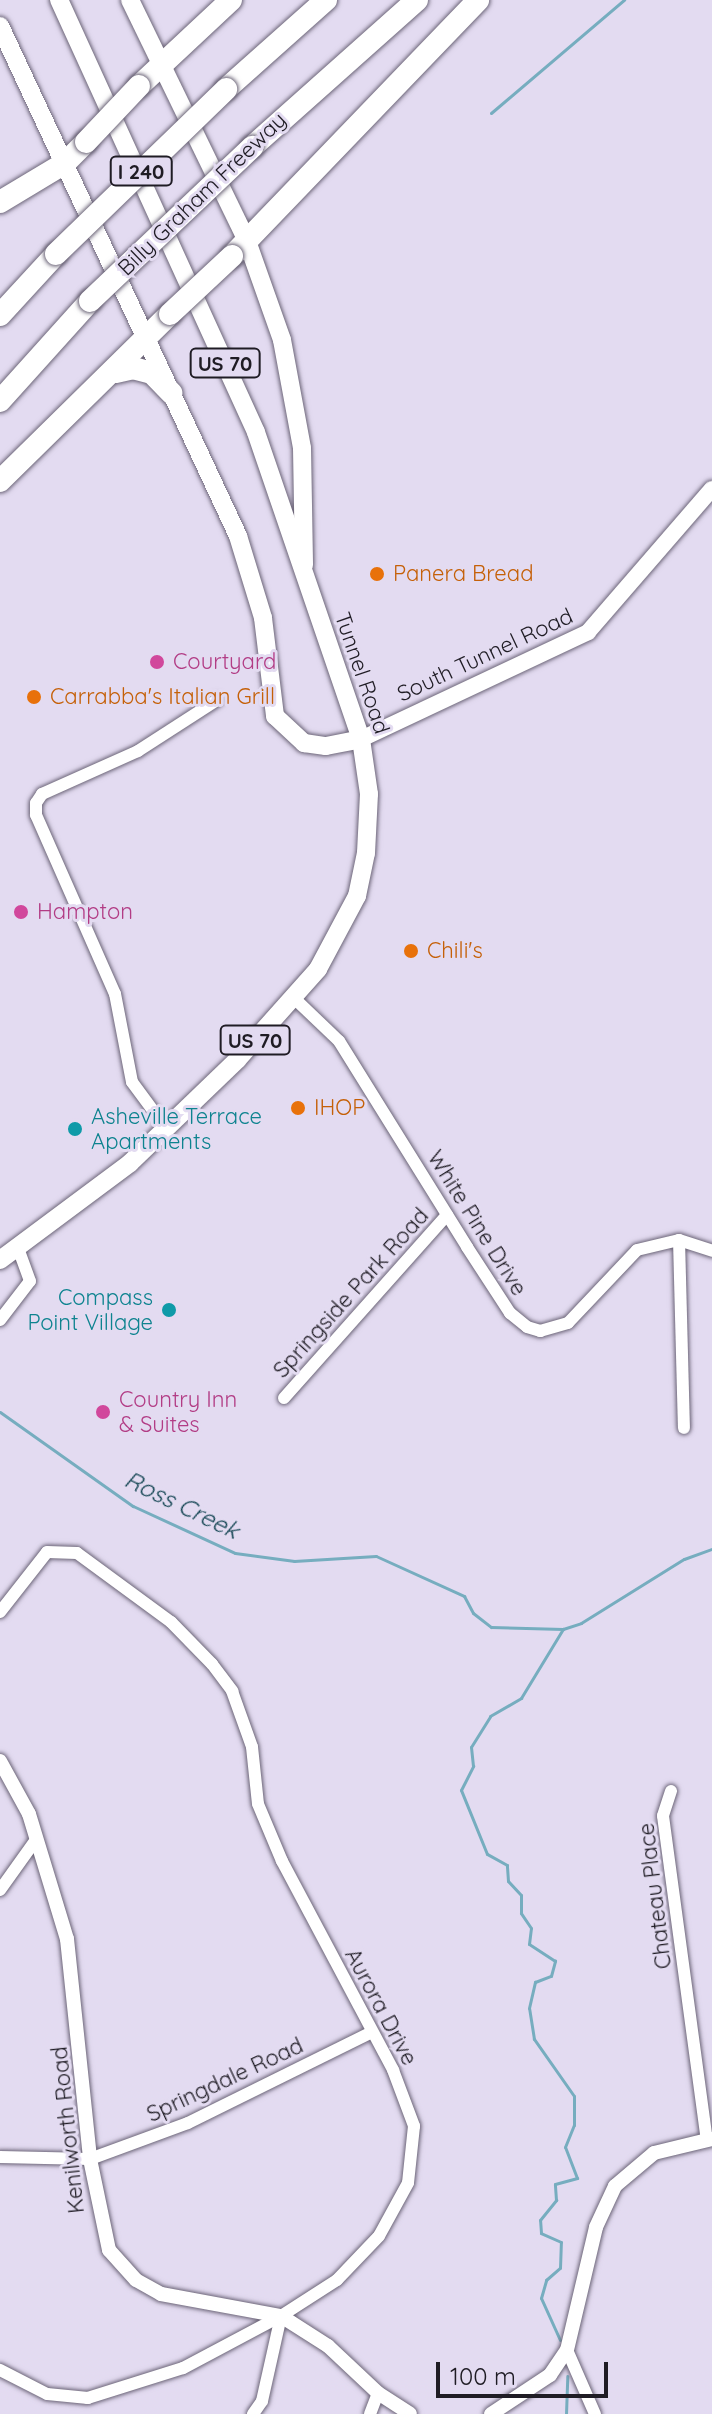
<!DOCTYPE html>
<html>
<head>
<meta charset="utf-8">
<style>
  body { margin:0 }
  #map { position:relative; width:712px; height:2414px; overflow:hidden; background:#e3dbf1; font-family:Quicksand,sans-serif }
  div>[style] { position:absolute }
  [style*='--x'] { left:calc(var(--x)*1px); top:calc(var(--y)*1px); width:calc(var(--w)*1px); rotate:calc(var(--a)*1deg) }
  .stream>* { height:3px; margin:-1.5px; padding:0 1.5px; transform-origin:1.5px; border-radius:1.5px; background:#76adbf }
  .roads { filter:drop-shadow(0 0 2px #6c6578) drop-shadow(0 0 2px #6c6578) }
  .minor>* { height:12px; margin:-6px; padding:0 6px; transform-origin:6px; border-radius:6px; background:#fff }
  .tertiary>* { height:14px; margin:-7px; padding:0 7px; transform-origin:7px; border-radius:7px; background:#fff }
  .secondary>* { height:16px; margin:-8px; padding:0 8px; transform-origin:8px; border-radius:8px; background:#fff }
  .primary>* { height:18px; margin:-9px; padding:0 9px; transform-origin:9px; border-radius:9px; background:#fff }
  .motorway>* { height:22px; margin:-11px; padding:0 11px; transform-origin:11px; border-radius:11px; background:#fff }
  .bridges { filter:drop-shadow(0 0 2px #6c6578) drop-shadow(0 0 2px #6c6578) }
  .motorway-bridge>* { height:22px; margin:-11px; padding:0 11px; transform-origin:11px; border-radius:11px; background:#fff }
  .dots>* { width:22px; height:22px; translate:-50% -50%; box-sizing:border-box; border:4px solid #e3dbf1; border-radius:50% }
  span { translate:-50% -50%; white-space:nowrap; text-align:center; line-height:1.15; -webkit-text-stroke:6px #e3dbf1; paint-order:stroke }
  .shield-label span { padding:2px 6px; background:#e3dbf1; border:2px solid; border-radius:6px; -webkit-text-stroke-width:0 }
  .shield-label { font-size:20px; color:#1f1c24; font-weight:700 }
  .street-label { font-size:22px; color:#1f1c24 }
  .food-label { font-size:22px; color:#c56008 }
  .left { translate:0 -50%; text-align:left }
  .hotel-label { font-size:22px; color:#b23c85 }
  .culture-label { font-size:22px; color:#0d838f }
  .right { translate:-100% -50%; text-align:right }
  .water-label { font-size:24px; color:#154654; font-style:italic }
  .scale { position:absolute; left:436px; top:2362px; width:172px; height:36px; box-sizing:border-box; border:4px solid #1f1c24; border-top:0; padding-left:10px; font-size:24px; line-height:28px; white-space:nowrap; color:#1f1c24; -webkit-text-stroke:6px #e3dbf1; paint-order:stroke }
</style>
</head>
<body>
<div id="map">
  <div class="stream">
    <i style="--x:491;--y:113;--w:175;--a:-40.4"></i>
    <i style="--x:0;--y:1412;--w:163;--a:35.3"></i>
    <i style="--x:133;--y:1506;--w:112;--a:24.7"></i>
    <i style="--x:235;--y:1553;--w:60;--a:7.7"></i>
    <i style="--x:294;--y:1561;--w:82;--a:-3.5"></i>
    <i style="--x:376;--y:1556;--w:97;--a:24.4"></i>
    <i style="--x:464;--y:1596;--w:19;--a:62"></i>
    <i style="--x:473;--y:1613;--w:23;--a:38"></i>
    <i style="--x:491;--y:1627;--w:72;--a:1.6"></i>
    <i style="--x:563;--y:1629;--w:19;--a:-18"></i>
    <i style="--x:581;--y:1623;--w:121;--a:-31.9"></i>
    <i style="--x:684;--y:1559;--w:30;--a:-20"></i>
    <i style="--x:560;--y:2340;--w:46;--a:-114.3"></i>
    <i style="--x:541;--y:2298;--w:19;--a:-74"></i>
    <i style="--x:546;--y:2280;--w:18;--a:-41"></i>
    <i style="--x:560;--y:2268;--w:26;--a:-88"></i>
    <i style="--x:561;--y:2242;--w:22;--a:-156"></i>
    <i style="--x:541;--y:2233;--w:13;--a:-94"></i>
    <i style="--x:540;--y:2220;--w:26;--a:-51"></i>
    <i style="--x:556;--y:2200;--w:16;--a:-94"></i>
    <i style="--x:555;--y:2184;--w:23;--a:-15"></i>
    <i style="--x:577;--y:2178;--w:33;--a:-111"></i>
    <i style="--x:565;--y:2147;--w:24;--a:-68"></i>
    <i style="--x:574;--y:2125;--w:29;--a:-90"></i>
    <i style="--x:574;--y:2096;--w:70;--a:-125.1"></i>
    <i style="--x:534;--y:2039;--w:31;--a:-99"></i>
    <i style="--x:529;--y:2008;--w:27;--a:-77"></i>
    <i style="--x:535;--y:1982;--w:17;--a:-21"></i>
    <i style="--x:551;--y:1976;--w:16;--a:-75"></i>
    <i style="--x:555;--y:1961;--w:31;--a:-147"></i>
    <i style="--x:529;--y:1944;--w:16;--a:-83"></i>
    <i style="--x:531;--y:1928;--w:18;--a:-124"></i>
    <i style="--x:521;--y:1913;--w:18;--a:-90"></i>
    <i style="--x:521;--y:1895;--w:19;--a:-133"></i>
    <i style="--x:508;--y:1881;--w:16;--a:-94"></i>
    <i style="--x:507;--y:1865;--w:23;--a:-151"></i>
    <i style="--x:487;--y:1854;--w:69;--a:-112.1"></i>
    <i style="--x:461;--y:1790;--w:27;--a:-63"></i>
    <i style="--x:473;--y:1766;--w:19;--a:-96"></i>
    <i style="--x:471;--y:1747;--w:36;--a:-58"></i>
    <i style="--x:490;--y:1716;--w:36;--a:-30"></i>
    <i style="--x:521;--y:1698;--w:81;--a:-58.7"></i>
    <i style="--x:566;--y:2414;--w:38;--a:-88"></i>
  </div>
  <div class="roads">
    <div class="minor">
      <i style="--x:294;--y:998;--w:62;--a:43.7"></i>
      <i style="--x:339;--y:1041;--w:243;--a:58.1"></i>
      <i style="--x:467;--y:1247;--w:79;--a:56.9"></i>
      <i style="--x:510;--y:1313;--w:22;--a:39"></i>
      <i style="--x:527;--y:1327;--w:14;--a:17"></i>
      <i style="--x:540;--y:1331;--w:29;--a:-16"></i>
      <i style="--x:568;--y:1323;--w:100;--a:-46.6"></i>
      <i style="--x:637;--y:1250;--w:43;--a:-13.4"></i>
      <i style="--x:679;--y:1240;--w:35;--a:18"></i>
      <i style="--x:166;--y:1128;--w:57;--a:-126.5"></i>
      <i style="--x:132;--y:1082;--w:90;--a:-100.9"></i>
      <i style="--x:115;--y:994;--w:196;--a:-113.8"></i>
      <i style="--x:36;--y:815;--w:12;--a:-90"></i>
      <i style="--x:36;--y:803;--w:11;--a:-56"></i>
      <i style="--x:42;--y:794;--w:105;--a:-24.1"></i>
      <i style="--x:138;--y:751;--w:94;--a:-32.8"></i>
      <i style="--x:679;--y:1240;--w:188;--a:88.5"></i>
      <i style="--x:0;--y:1320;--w:49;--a:-52.4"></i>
      <i style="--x:30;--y:1281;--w:33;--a:-110"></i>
      <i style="--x:284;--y:1398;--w:245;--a:-48.3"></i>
      <i style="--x:0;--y:1612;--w:76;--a:-51.9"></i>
      <i style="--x:47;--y:1552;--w:30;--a:2"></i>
      <i style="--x:77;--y:1553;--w:117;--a:36.3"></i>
      <i style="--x:171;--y:1622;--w:59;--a:45.7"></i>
      <i style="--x:212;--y:1664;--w:34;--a:53"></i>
      <i style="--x:232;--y:1691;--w:59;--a:70.3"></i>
      <i style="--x:252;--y:1747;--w:57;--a:84"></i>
      <i style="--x:258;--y:1804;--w:62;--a:67.2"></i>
      <i style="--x:282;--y:1861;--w:237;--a:62"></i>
      <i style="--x:393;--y:2070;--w:60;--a:69.4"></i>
      <i style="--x:414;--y:2126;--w:57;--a:96"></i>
      <i style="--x:408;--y:2183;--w:60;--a:118.7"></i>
      <i style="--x:379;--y:2236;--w:61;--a:133.7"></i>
      <i style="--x:337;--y:2280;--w:67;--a:147.3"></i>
      <i style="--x:281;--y:2316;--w:111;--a:152"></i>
      <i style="--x:183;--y:2368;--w:100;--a:162.5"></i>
      <i style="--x:88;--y:2398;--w:41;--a:-174.4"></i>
      <i style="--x:47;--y:2394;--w:53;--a:-152.9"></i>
      <i style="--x:671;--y:1791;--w:26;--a:108"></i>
      <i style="--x:663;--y:1816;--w:327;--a:82.3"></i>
      <i style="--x:0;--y:1890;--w:60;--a:-54.5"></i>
      <i style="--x:0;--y:2157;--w:90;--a:1.3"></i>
      <i style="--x:90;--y:2159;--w:104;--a:-20.2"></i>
      <i style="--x:188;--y:2123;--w:203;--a:-26.3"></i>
      <i style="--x:567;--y:2350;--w:70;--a:66.4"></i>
      <i style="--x:253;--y:2414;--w:16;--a:-55"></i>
      <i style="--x:262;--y:2401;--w:87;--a:-77.4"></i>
      <i style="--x:370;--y:2414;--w:22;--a:-69"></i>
    </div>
    <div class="tertiary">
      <i style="--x:0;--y:1761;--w:60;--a:61.3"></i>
      <i style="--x:29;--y:1814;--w:131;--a:73.1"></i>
      <i style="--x:67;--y:1939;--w:221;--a:84"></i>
      <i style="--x:90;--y:2159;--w:93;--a:78.2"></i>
      <i style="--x:109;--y:2250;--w:40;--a:48"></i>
      <i style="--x:136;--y:2280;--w:29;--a:29"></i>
      <i style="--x:161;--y:2294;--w:122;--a:10.4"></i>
      <i style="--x:281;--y:2316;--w:56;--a:32.6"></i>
      <i style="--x:328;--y:2346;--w:69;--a:43.2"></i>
      <i style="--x:378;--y:2393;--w:38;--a:33"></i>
      <i style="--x:491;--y:2414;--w:71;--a:-33.5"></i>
      <i style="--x:550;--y:2375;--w:30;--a:-56"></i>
      <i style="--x:567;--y:2350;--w:126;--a:-76.7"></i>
      <i style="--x:596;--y:2227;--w:45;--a:-65.1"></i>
      <i style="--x:615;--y:2186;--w:51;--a:-40.2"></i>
      <i style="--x:654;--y:2153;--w:60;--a:-13.6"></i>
    </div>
    <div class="secondary">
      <i style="--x:361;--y:739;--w:251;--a:-25.2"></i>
      <i style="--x:588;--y:632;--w:189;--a:-49.1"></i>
    </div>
    <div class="primary">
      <i style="--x:130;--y:0;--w:268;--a:64.1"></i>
      <i style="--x:247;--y:241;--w:105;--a:70.5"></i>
      <i style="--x:282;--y:340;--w:110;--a:79.5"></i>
      <i style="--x:302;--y:448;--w:117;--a:89"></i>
      <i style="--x:0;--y:26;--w:563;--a:64.98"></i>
      <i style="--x:238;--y:536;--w:86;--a:73"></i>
      <i style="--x:263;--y:618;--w:99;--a:83"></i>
      <i style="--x:275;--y:716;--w:40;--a:43"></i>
      <i style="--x:304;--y:743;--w:22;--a:8"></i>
      <i style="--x:326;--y:746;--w:36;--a:-11"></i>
      <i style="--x:0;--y:1260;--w:162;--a:-36.7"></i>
      <i style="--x:130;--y:1163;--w:149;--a:-43.9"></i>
      <i style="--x:237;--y:1060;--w:122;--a:-48.3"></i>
      <i style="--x:318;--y:969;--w:83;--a:-61.9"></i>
      <i style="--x:357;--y:896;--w:44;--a:-78.2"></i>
      <i style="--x:366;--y:853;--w:59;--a:-87.1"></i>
      <i style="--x:369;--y:794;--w:56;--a:-98.3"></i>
      <i style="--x:361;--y:739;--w:324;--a:-108.9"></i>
      <i style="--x:256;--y:432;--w:475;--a:-114.5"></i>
    </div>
    <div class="motorway">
      <i style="--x:139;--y:86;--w:126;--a:-43.1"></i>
      <i style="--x:226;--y:89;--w:134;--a:-41.7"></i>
      <i style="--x:252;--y:147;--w:221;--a:-41.7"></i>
      <i style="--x:0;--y:202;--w:76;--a:-31"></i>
      <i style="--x:65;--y:163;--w:30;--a:-45"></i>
      <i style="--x:232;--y:256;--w:355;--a:-46.1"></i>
      <i style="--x:0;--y:315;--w:83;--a:-47.4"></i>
      <i style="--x:116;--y:372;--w:17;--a:-13"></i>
      <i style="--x:133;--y:368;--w:20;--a:15"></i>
      <i style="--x:152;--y:373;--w:28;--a:46"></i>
      <i style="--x:0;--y:401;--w:135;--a:-48"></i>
      <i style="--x:0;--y:481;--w:238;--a:-44.5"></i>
    </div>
  </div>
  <div class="bridges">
    <div class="motorway-bridge">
      <i style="--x:86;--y:142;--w:77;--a:-46.6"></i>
      <i style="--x:56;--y:254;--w:237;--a:-44.1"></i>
      <i style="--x:90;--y:301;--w:224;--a:-43.5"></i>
      <i style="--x:170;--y:314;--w:85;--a:-43.1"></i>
    </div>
  </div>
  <div class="dots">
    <i style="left:377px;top:574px;background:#e8710a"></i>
    <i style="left:157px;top:662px;background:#d1479c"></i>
    <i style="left:34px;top:697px;background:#e8710a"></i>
    <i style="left:21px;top:912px;background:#d1479c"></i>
    <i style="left:411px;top:951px;background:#e8710a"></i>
    <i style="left:298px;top:1108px;background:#e8710a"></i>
    <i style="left:75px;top:1129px;background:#0f9aa8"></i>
    <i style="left:169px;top:1310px;background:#0f9aa8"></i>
    <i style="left:103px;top:1412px;background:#d1479c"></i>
  </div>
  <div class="shield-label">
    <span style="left:141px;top:171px">I 240</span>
    <span style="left:225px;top:363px">US 70</span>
    <span style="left:255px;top:1040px">US 70</span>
  </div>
  <div class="street-label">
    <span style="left:202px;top:194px;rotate:-44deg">Billy Graham Freeway</span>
    <span style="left:485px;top:655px;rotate:-25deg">South Tunnel Road</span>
    <span style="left:362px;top:673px;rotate:71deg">Tunnel Road</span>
    <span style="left:477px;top:1223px;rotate:58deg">White Pine Drive</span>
    <span style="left:351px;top:1293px;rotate:-48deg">Springside Park Road</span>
    <span style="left:655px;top:1896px;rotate:-97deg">Chateau Place</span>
    <span style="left:381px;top:2007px;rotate:62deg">Aurora Drive</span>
    <span style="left:225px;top:2080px;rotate:-25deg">Springdale Road</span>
    <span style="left:68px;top:2130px;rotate:-96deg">Kenilworth Road</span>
  </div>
  <div class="food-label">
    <span class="left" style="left:393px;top:574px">Panera Bread</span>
    <span class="left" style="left:50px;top:697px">Carrabba's Italian Grill</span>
    <span class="left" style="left:427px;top:951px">Chili's</span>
    <span class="left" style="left:314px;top:1108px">IHOP</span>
  </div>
  <div class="hotel-label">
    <span class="left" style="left:173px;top:662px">Courtyard</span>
    <span class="left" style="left:37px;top:912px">Hampton</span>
    <span class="left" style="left:119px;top:1412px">Country Inn<br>&amp; Suites</span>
  </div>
  <div class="culture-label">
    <span class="left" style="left:91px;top:1129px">Asheville Terrace<br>Apartments</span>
    <span class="right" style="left:153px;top:1310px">Compass<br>Point Village</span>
  </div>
  <div class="water-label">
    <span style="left:182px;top:1505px;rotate:26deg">Ross Creek</span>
  </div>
  <div class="scale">100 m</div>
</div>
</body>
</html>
